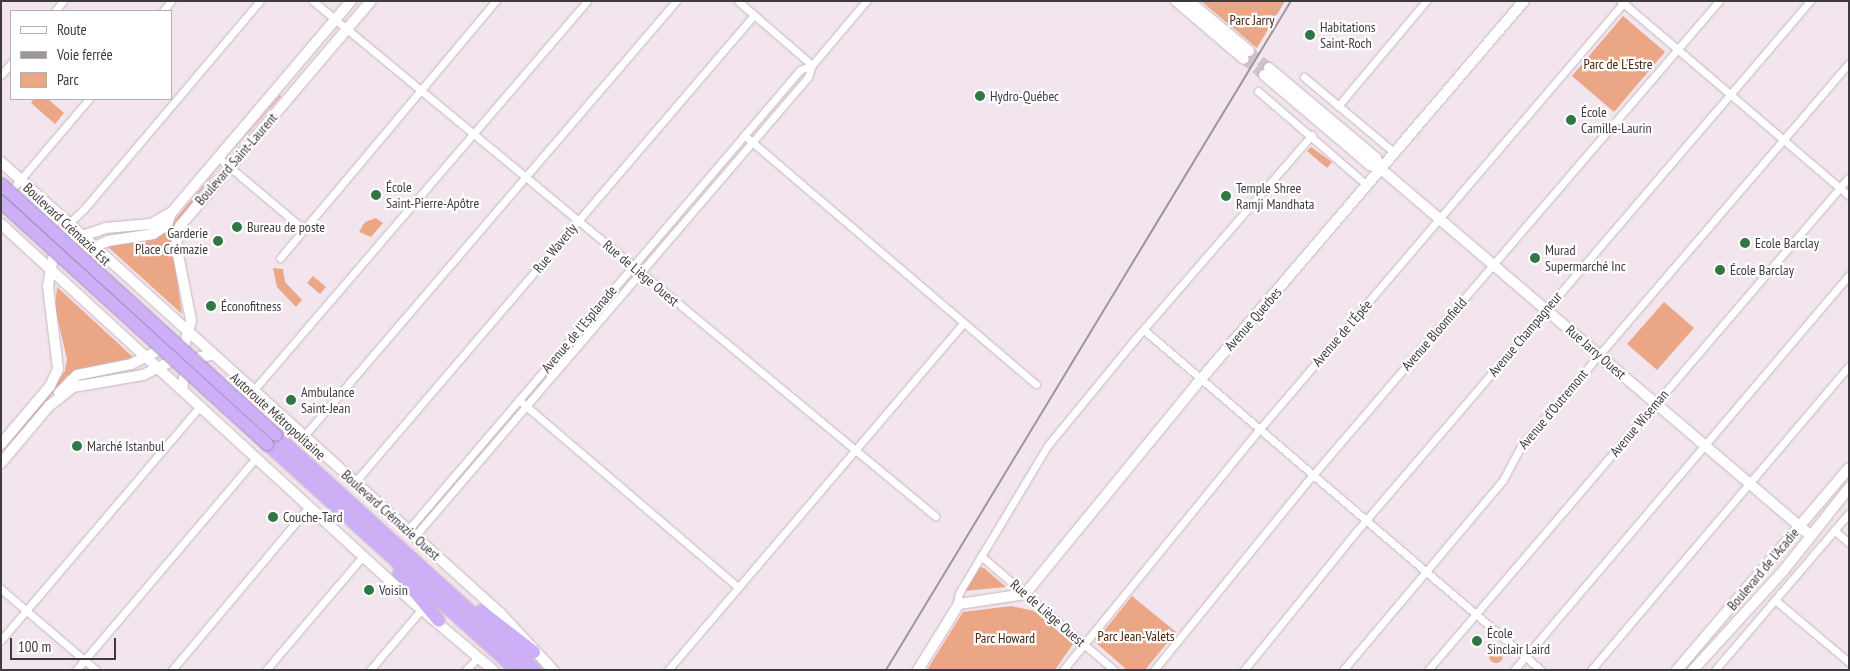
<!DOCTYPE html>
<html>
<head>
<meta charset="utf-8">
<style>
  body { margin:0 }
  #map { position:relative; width:1850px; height:671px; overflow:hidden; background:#f3e5ee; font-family:"PT Sans Narrow",sans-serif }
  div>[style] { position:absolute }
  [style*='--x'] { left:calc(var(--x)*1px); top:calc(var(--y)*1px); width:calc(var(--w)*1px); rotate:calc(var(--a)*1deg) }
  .green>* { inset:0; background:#eba685 }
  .round { border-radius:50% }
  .secondary-tunnel>* { height:10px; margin-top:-5px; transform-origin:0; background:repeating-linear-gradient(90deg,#cfc3cb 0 10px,transparent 0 15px) }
  .roads { filter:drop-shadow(0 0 1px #c5b7c0) drop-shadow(0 0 1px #c5b7c0) }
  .street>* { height:7px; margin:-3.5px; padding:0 3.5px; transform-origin:3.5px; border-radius:3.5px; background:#fff }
  .secondary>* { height:10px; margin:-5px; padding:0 5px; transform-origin:5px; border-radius:5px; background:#fff }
  .highway>* { height:12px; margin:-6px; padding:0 6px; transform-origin:6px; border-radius:6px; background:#cdaff8 }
  .rail>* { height:2px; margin:-1px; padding:0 1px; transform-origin:1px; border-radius:1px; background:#9f959c }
  .bridges { filter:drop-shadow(0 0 1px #9b86b7) drop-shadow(0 0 1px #9b86b7) }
  .highway-bridge>* { height:12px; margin:-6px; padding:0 6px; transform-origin:6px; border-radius:6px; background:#cdaff8 }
  .dots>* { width:14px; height:14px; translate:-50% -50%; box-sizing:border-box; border:2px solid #fff; border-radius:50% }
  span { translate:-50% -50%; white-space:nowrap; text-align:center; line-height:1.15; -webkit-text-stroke:4.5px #fff; paint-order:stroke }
  .park-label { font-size:14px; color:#4e2108 }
  .poi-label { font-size:14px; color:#3f3a3e }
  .left { translate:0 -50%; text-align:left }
  .right { translate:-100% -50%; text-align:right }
  .street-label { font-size:14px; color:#3f3a3e }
  .frame { position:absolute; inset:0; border:2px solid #3f3a3e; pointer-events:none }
  .legend { position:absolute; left:10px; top:10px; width:162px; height:90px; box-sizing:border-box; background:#fff; border:1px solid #b2b0b2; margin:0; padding:6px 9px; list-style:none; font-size:15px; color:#3f3a3e }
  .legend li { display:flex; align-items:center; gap:10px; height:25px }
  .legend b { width:25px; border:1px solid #b2b0b2 }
  .scale { position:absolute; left:10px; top:638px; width:106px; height:22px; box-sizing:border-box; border:2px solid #3f3a3e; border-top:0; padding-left:6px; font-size:15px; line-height:18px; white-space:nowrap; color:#3f3a3e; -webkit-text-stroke:4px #fff; paint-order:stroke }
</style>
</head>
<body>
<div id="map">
  <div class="green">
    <i style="clip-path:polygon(1201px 1px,1285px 1px,1257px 48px)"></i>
    <i style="clip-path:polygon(1623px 16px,1665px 52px,1614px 112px,1572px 76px)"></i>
    <i style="clip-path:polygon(280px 95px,281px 96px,230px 153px)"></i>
    <i style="clip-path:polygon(34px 99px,48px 99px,64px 113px,55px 124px,31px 103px)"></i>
    <i style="clip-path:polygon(1311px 147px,1332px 162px,1327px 168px,1307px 151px)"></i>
    <i style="clip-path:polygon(217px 169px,170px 232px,182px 314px,108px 247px,121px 243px,150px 240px,164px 233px)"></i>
    <i style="clip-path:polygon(376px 218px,383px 223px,371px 237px,359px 232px,365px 222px)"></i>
    <i style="clip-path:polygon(273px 268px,283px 269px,285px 282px,302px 300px,296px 307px,277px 287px)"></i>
    <i style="clip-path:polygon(313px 276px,326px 287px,320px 294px,307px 283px)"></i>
    <i style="clip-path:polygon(57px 287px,134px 358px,85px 368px,67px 376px,7px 448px,65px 371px,67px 359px,55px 308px)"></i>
    <i style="clip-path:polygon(1664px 302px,1694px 328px,1657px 370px,1627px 344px)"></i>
    <i style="clip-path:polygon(980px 567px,984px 568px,1006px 587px,964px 591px)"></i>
    <i style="clip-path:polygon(1132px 596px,1176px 632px,1145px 670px,1127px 670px,1095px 642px)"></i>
    <i style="clip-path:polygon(1011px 606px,1034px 611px,1073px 644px,1055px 670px,927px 670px,963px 612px)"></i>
    <i class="round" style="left:1489px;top:649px;width:14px;height:14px"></i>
  </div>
  <div class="secondary-tunnel">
    <i style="--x:1249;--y:51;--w:26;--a:40"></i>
    <i style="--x:1244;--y:59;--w:26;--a:39"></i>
  </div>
  <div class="roads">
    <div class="street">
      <i style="--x:313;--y:1;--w:808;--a:39.62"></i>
      <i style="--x:738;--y:1;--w:98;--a:40.9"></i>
      <i style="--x:1621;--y:1;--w:300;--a:40.5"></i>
      <i style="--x:55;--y:11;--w:13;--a:-51"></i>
      <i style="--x:163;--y:11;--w:13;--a:-51"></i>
      <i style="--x:1;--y:75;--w:16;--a:-50"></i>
      <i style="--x:1304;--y:77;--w:119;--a:39.9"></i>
      <i style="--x:1258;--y:91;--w:144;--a:40.8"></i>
      <i style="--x:1338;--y:106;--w:137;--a:-50"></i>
      <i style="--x:744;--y:135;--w:384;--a:40.5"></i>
      <i style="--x:219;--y:158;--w:109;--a:40.1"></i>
      <i style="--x:14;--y:187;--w:116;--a:-49.6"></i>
      <i style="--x:68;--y:224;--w:22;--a:-43"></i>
      <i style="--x:84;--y:209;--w:272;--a:-49.8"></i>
      <i style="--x:280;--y:258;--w:336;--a:-50"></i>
      <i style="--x:1144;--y:330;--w:523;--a:40.58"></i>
      <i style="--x:252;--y:392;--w:515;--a:-49.41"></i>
      <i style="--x:519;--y:400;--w:288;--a:40.5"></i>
      <i style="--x:303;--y:437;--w:574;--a:-49.45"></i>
      <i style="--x:355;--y:482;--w:614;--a:-49.49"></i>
      <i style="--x:408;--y:530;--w:604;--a:-49.56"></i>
      <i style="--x:800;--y:70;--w:13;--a:-23"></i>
      <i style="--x:1834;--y:530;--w:20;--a:41"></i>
      <i style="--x:415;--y:536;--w:604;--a:-49.43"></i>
      <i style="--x:808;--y:77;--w:13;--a:-72"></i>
      <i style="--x:812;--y:65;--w:84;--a:-49.8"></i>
      <i style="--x:981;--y:556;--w:175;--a:40.6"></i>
      <i style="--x:1;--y:589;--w:125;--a:40.5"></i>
      <i style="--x:1775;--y:600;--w:97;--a:40"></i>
      <i style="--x:956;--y:607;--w:14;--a:-78"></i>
      <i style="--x:959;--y:593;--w:173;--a:-59"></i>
      <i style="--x:1048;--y:445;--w:137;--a:-50.6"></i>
      <i style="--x:1135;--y:339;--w:270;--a:-49.1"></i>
      <i style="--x:1;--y:640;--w:307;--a:-49.6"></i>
      <i style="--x:76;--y:670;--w:278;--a:-49.7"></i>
      <i style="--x:172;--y:670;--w:213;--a:-50"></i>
      <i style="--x:266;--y:670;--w:150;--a:-49.6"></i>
      <i style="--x:370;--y:670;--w:80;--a:-49.6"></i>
      <i style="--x:466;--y:670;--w:18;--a:-47"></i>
      <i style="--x:668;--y:670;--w:455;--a:-49.6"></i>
      <i style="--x:1063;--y:670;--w:308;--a:-50.8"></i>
      <i style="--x:1258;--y:431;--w:565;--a:-49.52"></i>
      <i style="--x:1154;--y:670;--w:241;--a:-50.9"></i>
      <i style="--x:1306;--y:483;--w:635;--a:-49.41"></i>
      <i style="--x:1244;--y:670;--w:176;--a:-51"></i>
      <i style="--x:1355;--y:533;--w:700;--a:-49.46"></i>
      <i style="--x:1343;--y:670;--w:248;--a:-49.9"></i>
      <i style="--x:1503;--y:480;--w:38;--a:-62"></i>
      <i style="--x:1521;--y:446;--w:504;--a:-49.42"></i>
      <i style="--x:1428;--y:670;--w:648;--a:-49.5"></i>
      <i style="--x:1514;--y:670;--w:518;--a:-49.7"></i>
      <i style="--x:1591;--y:670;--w:399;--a:-49.7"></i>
      <i style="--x:1715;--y:670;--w:206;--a:-49.5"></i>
    </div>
    <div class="secondary">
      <i style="--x:1176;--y:1;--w:89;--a:40.5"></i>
      <i style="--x:1189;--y:1;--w:78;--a:39.8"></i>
      <i style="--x:1269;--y:68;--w:140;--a:40.1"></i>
      <i style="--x:1376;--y:158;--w:12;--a:66"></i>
      <i style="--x:1381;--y:169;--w:565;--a:40.48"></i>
      <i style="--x:1264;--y:75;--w:139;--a:40.3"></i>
      <i style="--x:1370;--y:165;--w:12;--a:20"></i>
      <i style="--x:1;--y:162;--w:673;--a:42.11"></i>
      <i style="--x:500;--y:613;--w:78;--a:47.1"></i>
      <i style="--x:1;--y:224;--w:561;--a:42.54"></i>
      <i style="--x:414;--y:603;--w:104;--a:40.3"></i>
      <i style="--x:71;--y:240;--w:36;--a:-19"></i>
      <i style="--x:105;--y:228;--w:46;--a:-5"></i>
      <i style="--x:151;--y:224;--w:24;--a:-30"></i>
      <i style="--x:172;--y:212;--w:277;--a:-49.7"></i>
      <i style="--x:87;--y:250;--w:23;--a:-23"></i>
      <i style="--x:108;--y:241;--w:46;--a:-8.8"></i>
      <i style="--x:153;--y:234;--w:17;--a:-33"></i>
      <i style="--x:167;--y:225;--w:13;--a:-72"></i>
      <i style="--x:185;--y:343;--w:24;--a:-75"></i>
      <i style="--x:191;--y:320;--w:76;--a:-101.3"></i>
      <i style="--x:176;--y:245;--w:19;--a:-78"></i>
      <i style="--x:180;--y:226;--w:295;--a:-49.7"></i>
      <i style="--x:200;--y:357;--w:12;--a:-9"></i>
      <i style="--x:182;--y:390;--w:13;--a:-81"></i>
      <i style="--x:59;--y:393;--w:25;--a:-45"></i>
      <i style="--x:77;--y:375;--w:55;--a:-11.5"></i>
      <i style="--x:131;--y:364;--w:28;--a:-26"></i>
      <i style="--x:1;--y:444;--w:76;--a:-49.8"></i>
      <i style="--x:50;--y:386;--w:19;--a:-65"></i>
      <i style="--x:58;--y:369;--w:84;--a:-96.9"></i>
      <i style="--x:48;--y:286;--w:28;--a:-80"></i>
      <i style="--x:1;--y:463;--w:75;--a:-49.9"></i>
      <i style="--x:49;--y:406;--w:31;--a:-38"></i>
      <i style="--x:73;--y:387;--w:71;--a:-9.7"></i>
      <i style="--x:143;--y:375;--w:28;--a:-26"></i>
      <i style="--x:918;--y:670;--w:78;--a:-58.2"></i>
      <i style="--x:959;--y:604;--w:67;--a:-8.6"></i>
      <i style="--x:1025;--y:594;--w:270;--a:-50.7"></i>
      <i style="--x:1196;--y:385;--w:505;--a:-49.5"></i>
      <i style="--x:1677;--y:670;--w:265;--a:-49.6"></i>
      <i style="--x:1693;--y:670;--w:135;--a:-47.7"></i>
      <i style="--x:1784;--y:570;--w:105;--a:-51.6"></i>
    </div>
    <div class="highway">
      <i style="--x:276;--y:435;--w:350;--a:42.2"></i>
      <i style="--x:267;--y:444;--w:336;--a:42.2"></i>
      <i style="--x:399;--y:573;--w:62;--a:50.2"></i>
      <i style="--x:481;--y:611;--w:67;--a:37.7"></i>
    </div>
  </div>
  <div class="rail">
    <i style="--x:886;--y:670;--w:782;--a:-58.81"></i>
  </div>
  <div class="bridges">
    <div class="highway-bridge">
      <i style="--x:1;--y:184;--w:372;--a:42.4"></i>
      <i style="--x:1;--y:202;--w:360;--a:42.3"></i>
    </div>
  </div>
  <div class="dots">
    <i style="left:1310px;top:35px;background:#317743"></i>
    <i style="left:980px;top:96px;background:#317743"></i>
    <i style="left:1571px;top:120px;background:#317743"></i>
    <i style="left:376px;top:195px;background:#317743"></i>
    <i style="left:1226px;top:196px;background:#317743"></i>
    <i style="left:237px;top:227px;background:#317743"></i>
    <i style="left:218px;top:241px;background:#317743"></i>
    <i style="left:1745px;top:243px;background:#317743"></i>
    <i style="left:1535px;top:258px;background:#317743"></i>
    <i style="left:1720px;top:270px;background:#317743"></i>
    <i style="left:211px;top:306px;background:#317743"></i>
    <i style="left:291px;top:400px;background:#317743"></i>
    <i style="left:77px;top:446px;background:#317743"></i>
    <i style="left:273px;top:517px;background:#317743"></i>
    <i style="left:369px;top:590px;background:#317743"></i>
    <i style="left:1477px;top:641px;background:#317743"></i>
  </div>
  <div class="park-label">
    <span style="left:1252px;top:20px">Parc Jarry</span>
    <span style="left:1618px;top:64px">Parc de L'Estre</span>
    <span style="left:1136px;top:636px">Parc Jean-Valets</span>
    <span style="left:1005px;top:638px">Parc Howard</span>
  </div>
  <div class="poi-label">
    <span class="left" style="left:1320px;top:35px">Habitations<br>Saint-Roch</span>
    <span class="left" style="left:990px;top:96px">Hydro-Québec</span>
    <span class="left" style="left:1581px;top:120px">École<br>Camille-Laurin</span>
    <span class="left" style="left:386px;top:195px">École<br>Saint-Pierre-Apôtre</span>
    <span class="left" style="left:1236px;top:196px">Temple Shree<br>Ramji Mandhata</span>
    <span class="left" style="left:247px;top:227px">Bureau de poste</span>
    <span class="right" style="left:208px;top:241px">Garderie<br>Place Crémazie</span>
    <span class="left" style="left:1755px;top:243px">Ecole Barclay</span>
    <span class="left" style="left:1545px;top:258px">Murad<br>Supermarché Inc</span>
    <span class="left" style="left:1730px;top:270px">École Barclay</span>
    <span class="left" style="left:221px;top:306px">Éconofitness</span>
    <span class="left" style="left:301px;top:400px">Ambulance<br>Saint-Jean</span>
    <span class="left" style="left:87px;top:446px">Marché Istanbul</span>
    <span class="left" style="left:283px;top:517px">Couche-Tard</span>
    <span class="left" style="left:379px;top:590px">Voisin</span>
    <span class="left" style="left:1487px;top:641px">École<br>Sinclair Laird</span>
  </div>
  <div class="street-label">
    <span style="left:236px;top:159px;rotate:-49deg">Boulevard Saint-Laurent</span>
    <span style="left:67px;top:224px;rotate:43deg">Boulevard Crémazie Est</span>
    <span style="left:555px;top:248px;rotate:-50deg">Rue Waverly</span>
    <span style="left:641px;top:273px;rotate:40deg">Rue de Liège Ouest</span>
    <span style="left:1253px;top:319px;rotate:-49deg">Avenue Querbes</span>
    <span style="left:579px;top:329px;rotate:-50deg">Avenue de l'Esplanade</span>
    <span style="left:1342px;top:333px;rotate:-49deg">Avenue de l'Épée</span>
    <span style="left:1434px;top:334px;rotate:-49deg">Avenue Bloomfield</span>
    <span style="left:1525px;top:334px;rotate:-50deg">Avenue Champagneur</span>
    <span style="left:1596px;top:352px;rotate:41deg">Rue Jarry Ouest</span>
    <span style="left:1553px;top:409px;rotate:-50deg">Avenue d'Outremont</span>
    <span style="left:278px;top:416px;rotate:42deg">Autoroute Métropolitaine</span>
    <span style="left:1639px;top:423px;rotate:-50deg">Avenue Wiseman</span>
    <span style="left:391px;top:515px;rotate:42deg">Boulevard Crémazie Ouest</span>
    <span style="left:1763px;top:569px;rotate:-50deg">Boulevard de l'Acadie</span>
    <span style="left:1048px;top:613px;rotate:41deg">Rue de Liège Ouest</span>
  </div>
  <div class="frame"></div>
  <ul class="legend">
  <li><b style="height:6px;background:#fff"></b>Route</li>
  <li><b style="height:6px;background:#9f959c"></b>Voie ferrée</li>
  <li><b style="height:14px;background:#eba685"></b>Parc</li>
  </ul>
  <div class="scale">100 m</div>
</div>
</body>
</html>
